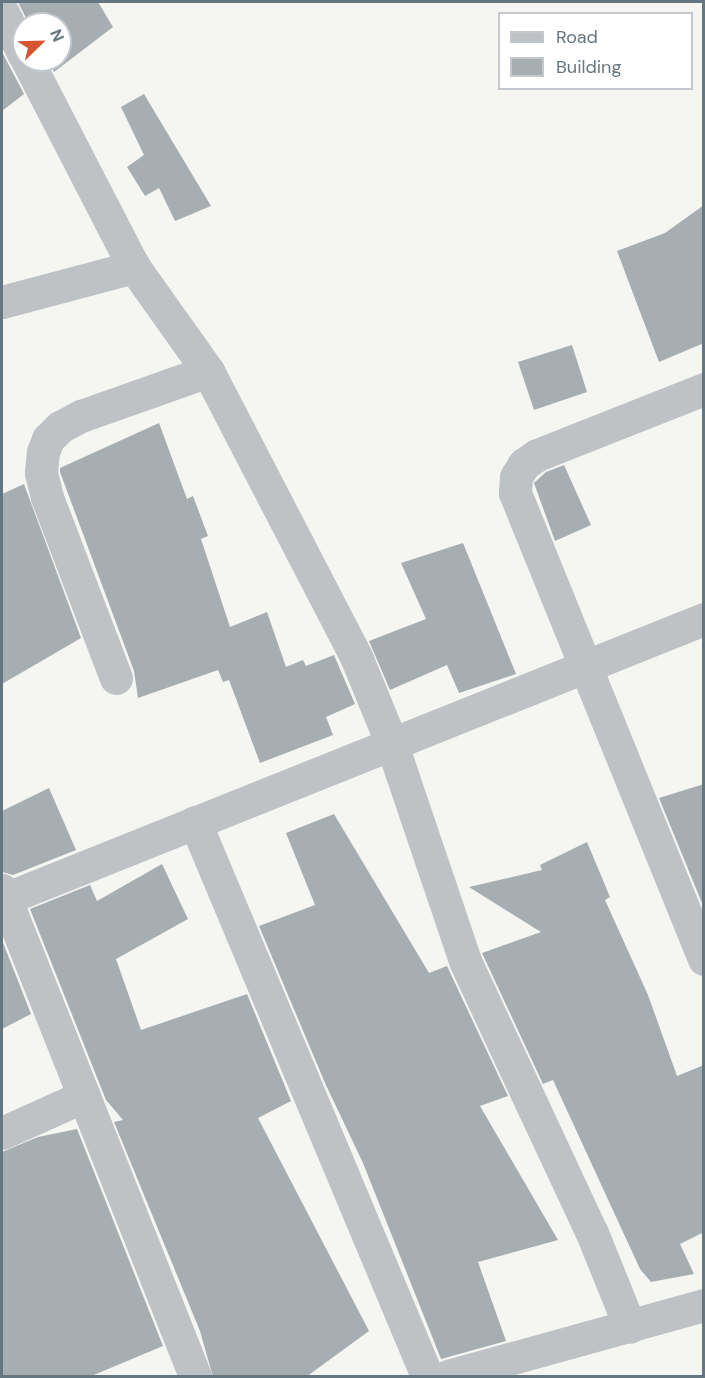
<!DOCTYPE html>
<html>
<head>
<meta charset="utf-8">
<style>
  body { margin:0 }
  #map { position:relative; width:705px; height:1378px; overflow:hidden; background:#f5f5f2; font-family:"DM Sans",sans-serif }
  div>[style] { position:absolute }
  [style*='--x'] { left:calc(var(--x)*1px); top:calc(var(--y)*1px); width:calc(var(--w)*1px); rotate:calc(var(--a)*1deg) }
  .building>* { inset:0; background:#a6aeb2 }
  .street>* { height:33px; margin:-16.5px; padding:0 16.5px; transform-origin:16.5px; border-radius:16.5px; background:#bec2c5 }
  span { translate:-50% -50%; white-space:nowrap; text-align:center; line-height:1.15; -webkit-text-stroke:6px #fff; paint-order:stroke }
  .frame { position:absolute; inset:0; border:3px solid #667681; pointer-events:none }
  .legend { position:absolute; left:498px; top:12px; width:195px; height:78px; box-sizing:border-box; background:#fff; border:2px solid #c2c8cd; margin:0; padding:8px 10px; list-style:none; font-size:18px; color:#667681 }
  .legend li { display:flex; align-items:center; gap:12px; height:30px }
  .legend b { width:30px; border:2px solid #c2c8cd }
  .north { position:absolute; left:12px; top:12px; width:60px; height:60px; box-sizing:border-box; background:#fff; border:2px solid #c2c8cd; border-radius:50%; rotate:67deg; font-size:16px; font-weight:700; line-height:24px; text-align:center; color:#667681 }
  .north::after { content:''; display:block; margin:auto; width:21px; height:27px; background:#d65431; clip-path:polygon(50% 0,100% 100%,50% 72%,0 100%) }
</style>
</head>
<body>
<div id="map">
  <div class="building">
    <i style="clip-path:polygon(18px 2px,98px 2px,113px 27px,54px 72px,48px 60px,60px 60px,60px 24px,29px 24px)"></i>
    <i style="clip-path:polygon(2px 52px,24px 94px,2px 111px)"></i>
    <i style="clip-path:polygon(144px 94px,211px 206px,175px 221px,159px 188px,145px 196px,127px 167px,144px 155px,121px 107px)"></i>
    <i style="clip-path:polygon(704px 205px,704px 343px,659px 362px,617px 251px,665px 233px)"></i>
    <i style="clip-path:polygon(572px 345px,587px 392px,534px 410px,518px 362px)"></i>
    <i style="clip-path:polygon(159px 423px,187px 499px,193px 496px,208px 536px,201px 539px,230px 627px,267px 612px,286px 667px,303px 660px,306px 666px,334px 655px,355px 704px,326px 717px,333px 735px,260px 763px,229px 680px,223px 682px,218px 670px,138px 698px,134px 671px,60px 472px,60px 468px)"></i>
    <i style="clip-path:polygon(564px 465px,591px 525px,555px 541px,534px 483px,546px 472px)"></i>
    <i style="clip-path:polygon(24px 484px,81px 638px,2px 684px,2px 494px)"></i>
    <i style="clip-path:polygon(463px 543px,516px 674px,459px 693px,447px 665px,390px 690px,369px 641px,426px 619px,401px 563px)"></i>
    <i style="clip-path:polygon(704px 784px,704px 908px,659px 798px)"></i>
    <i style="clip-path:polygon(49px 788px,76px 850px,13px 875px,2px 872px,2px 811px)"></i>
    <i style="clip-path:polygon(334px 814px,429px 973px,447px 966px,508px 1096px,480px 1106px,558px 1240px,478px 1262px,506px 1341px,441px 1359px,363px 1163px,325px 1083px,259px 926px,315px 905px,286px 833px)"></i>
    <i style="clip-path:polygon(587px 842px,610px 897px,605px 900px,648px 995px,677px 1076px,704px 1065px,704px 1232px,680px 1244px,694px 1274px,651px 1282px,640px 1269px,553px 1080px,543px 1084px,482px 953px,541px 932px,469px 887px,542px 870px,540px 865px)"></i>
    <i style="clip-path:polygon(162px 864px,188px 919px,116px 959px,141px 1030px,247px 994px,291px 1101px,258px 1118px,369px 1331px,306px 1377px,213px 1377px,200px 1331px,114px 1122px,123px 1120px,106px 1100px,30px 909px,90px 885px,97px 901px)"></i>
    <i style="clip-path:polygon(2px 940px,31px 1014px,2px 1029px)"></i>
    <i style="clip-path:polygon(77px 1129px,163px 1346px,89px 1377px,2px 1377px,2px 1152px,38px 1137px)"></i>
  </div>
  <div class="street">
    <i style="--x:2;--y:11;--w:49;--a:63.4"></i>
    <i style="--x:27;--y:60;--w:233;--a:62.7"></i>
    <i style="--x:134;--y:267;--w:128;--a:54.6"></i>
    <i style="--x:208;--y:371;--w:324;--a:62.6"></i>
    <i style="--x:357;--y:659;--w:90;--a:67.7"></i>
    <i style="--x:391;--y:742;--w:231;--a:71.3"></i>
    <i style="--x:465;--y:961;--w:300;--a:65"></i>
    <i style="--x:592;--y:1233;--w:101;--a:68"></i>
    <i style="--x:2;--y:302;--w:137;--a:-14.9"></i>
    <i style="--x:704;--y:389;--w:180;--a:158.4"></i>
    <i style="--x:537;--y:455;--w:16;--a:145"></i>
    <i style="--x:524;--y:464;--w:15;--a:122"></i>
    <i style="--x:516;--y:477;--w:16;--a:94"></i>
    <i style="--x:515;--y:493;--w:503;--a:67.92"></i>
    <i style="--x:116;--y:678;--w:194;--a:-110.9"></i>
    <i style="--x:47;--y:497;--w:25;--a:-104"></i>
    <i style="--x:41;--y:473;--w:21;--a:-85"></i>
    <i style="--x:43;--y:452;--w:14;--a:-69"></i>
    <i style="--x:48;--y:439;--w:17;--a:-45"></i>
    <i style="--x:60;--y:427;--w:24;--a:-28"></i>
    <i style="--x:81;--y:416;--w:135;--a:-19.5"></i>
    <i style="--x:195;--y:822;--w:601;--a:67.28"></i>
    <i style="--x:2;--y:890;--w:523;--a:68.34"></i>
    <i style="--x:2;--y:900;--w:756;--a:-21.82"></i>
    <i style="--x:2;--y:1133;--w:90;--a:-24.3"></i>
    <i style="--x:448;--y:1376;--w:266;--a:-15.5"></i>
  </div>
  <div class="frame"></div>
  <ul class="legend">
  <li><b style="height:8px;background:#bec2c5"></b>Road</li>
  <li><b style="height:16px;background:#a6aeb2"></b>Building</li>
  </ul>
  <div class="north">N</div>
</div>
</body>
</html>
